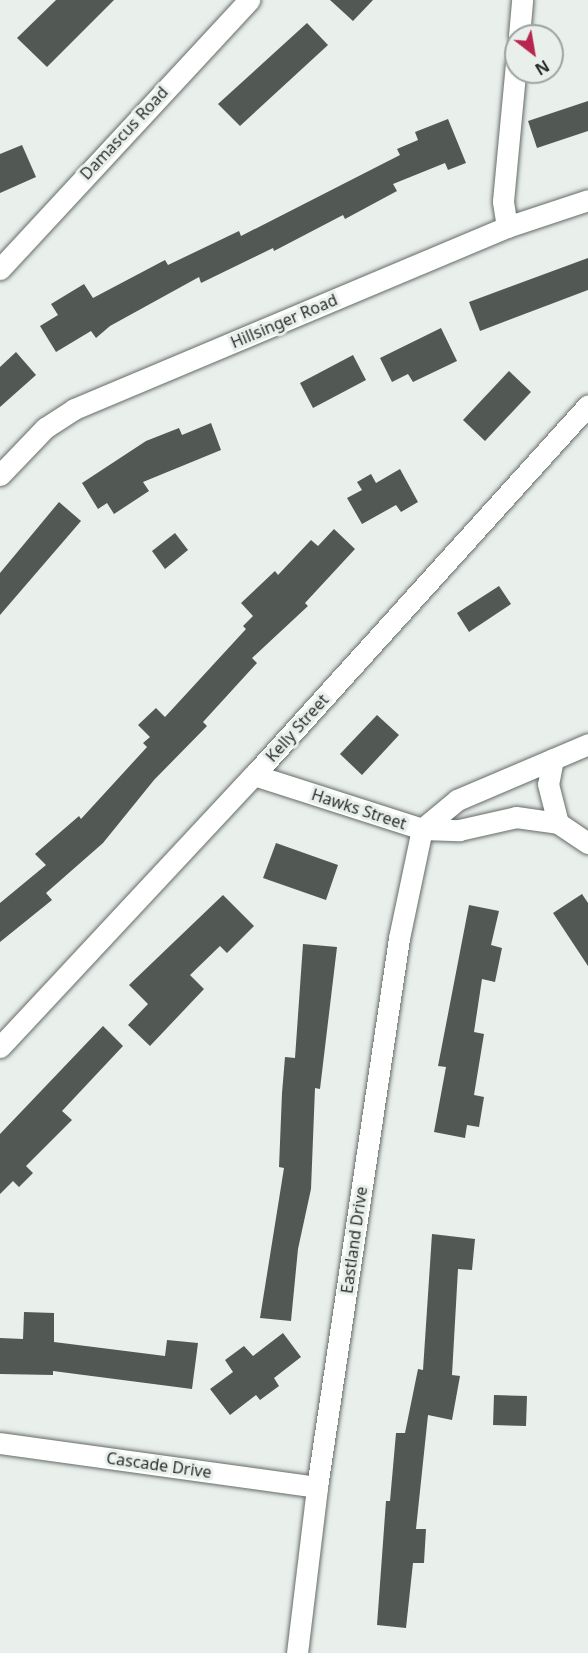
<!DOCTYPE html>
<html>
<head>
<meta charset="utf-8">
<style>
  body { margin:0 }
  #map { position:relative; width:588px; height:1653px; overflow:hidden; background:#e9f0ec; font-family:"Noto Sans",sans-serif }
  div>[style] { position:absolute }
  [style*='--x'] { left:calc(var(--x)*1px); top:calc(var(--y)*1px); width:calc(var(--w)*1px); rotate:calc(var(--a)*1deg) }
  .building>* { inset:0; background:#525854 }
  .roads { filter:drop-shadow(0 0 2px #656b68) drop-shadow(0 0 2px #656b68) }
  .minor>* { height:21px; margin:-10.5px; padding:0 10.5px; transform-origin:10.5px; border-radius:10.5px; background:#fff }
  span { translate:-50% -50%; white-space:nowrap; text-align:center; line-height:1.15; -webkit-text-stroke:6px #e9f0ec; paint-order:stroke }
  .street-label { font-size:16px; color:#2d2f2e }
  .north { position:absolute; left:504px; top:24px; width:60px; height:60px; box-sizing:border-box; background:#e9f0ec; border:2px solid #9ea3a0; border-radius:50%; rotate:149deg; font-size:16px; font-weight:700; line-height:24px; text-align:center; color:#2d2f2e }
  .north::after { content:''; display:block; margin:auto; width:21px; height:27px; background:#b7264f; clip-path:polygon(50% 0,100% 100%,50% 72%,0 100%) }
</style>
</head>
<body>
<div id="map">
  <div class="building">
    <i style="clip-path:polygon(56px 0,114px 0,47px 67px,17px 38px)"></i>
    <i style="clip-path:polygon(330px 0,373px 0,353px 21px)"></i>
    <i style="clip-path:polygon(307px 23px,328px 45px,240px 126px,218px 104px)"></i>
    <i style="clip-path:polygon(588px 101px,588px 131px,537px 148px,528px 121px)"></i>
    <i style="clip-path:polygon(448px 119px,466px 163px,448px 170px,445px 163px,393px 184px,397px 191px,345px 219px,343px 215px,274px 251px,273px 248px,201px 283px,199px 277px,110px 326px,96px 338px,91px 331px,56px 352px,40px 326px,58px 315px,51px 304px,84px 284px,93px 298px,165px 260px,168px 265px,239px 231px,241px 236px,400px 155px,397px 149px,418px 140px,415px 132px)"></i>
    <i style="clip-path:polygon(22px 145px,36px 177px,0 193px,0 154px)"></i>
    <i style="clip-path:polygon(588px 258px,588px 290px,480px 331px,469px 302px)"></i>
    <i style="clip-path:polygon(441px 328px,457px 361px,413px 382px,408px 374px,392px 382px,380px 358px)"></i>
    <i style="clip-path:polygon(16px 352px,36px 375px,0 407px,0 367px)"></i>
    <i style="clip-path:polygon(353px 355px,366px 380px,313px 408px,300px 383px)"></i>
    <i style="clip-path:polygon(509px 371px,531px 392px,485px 441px,463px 420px)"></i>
    <i style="clip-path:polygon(211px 423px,221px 450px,143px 482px,149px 491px,114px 514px,107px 503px,98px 509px,82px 483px,146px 441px,179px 428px,182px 435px)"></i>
    <i style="clip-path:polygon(400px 469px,418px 502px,401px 512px,396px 505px,362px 524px,347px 498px,362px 490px,357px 482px,371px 474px,376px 483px)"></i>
    <i style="clip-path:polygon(59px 502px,81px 521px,0 615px,0 573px)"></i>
    <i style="clip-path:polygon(334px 529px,355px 549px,305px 603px,308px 606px,252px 658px,257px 663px,203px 722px,207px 726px,154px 780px,103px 843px,46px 893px,52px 900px,0 942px,0 903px,46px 865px,35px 854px,79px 816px,81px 819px,147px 747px,143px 743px,150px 737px,138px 725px,156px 708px,165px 717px,246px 629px,243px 626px,253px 616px,241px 603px,275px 571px,278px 575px,311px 540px,318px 546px)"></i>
    <i style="clip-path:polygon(175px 533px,188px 550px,165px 569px,152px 551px)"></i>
    <i style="clip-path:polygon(499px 586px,511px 604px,469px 632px,457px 613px)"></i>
    <i style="clip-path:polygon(377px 715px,399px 735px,362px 775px,340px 754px)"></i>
    <i style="clip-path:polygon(276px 843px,338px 865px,326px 900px,263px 878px)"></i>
    <i style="clip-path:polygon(582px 894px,588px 903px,588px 966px,553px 913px)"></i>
    <i style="clip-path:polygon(223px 895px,254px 926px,227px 953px,220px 946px,190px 975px,204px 989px,150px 1046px,128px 1025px,148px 1004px,129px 985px)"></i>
    <i style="clip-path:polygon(469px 905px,499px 911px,491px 945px,502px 948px,495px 982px,482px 979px,474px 1032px,484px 1034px,474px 1095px,484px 1097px,479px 1127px,467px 1125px,465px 1138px,434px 1132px,446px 1067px,438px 1066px)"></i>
    <i style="clip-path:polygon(303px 944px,337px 947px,320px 1089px,315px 1088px,311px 1189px,298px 1249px,291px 1321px,260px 1318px,284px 1168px,279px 1167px,282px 1093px,285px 1057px,295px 1058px)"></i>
    <i style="clip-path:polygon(103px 1026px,123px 1046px,62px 1111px,72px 1120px,26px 1166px,33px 1173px,19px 1187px,13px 1181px,0 1194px,0 1134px)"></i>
    <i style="clip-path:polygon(432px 1234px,475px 1239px,472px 1270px,458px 1269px,452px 1375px,460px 1376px,452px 1420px,428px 1415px,416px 1529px,426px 1529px,424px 1563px,413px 1563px,406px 1628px,377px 1625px,386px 1501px,390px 1501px,396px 1433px,405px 1433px,418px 1369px,423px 1370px)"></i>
    <i style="clip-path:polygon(24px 1312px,54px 1313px,54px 1342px,165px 1356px,167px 1340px,198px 1343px,192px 1389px,53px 1371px,53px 1375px,0 1374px,0 1338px,23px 1339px)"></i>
    <i style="clip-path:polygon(283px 1333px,301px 1357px,274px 1378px,279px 1386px,260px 1400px,256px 1395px,230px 1415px,210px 1389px,233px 1372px,225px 1360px,244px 1346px,253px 1356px)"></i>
    <i style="clip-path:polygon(494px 1395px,527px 1396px,526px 1426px,493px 1425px)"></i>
  </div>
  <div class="roads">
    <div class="minor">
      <i style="--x:519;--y:36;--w:36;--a:-85"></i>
      <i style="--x:507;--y:227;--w:26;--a:-99"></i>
      <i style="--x:503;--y:201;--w:138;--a:-84.6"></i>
      <i style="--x:0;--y:269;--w:367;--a:-47.2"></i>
      <i style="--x:0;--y:475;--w:65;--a:-46.2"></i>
      <i style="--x:45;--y:428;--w:35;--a:-33"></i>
      <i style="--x:74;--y:409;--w:470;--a:-22.8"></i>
      <i style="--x:507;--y:227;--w:85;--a:-18.4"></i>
      <i style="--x:553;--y:759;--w:25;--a:101"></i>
      <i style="--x:548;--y:784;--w:40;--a:75.6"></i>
      <i style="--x:254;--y:775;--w:176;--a:17.8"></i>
      <i style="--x:422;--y:829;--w:45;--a:-39.6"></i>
      <i style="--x:457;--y:800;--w:142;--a:-23.1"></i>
      <i style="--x:0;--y:1047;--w:372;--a:-47"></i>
      <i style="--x:254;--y:775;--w:498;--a:-47.9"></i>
      <i style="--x:0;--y:1443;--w:320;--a:7.9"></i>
      <i style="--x:297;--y:1653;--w:167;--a:-83.1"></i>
      <i style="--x:317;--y:1487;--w:555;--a:-81.5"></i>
      <i style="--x:399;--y:938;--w:111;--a:-78.1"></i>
      <i style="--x:422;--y:829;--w:37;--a:2"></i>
      <i style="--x:459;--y:830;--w:58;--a:-12.8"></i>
      <i style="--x:516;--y:817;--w:42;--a:8.1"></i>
      <i style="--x:558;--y:823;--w:36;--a:34"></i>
    </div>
  </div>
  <div class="street-label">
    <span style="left:124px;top:133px;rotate:-47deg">Damascus Road</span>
    <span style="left:284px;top:321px;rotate:-23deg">Hillsinger Road</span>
    <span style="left:297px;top:728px;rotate:-48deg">Kelly Street</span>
    <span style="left:359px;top:809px;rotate:18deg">Hawks Street</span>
    <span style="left:354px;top:1240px;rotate:-82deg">Eastland Drive</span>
    <span style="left:159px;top:1465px;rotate:8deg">Cascade Drive</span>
  </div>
  <div class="north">N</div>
</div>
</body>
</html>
